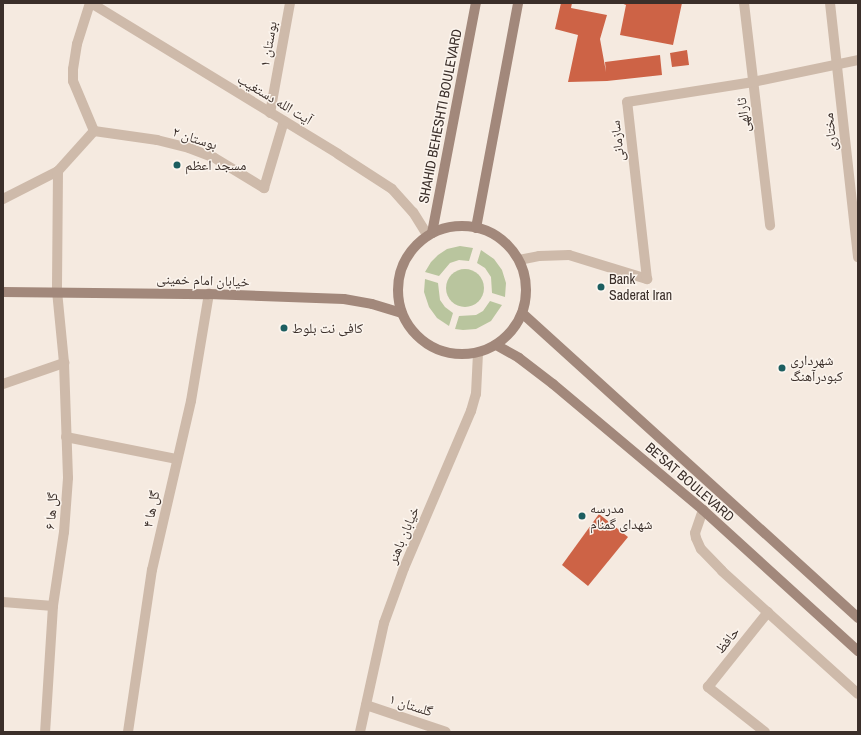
<!DOCTYPE html>
<html>
<head>
<meta charset="utf-8">
<style>
  body { margin:0 }
  #map { position:relative; width:861px; height:735px; overflow:hidden; background:#f5eae0; font-family:"Archivo Narrow","Noto Naskh Arabic",sans-serif }
  div>[style] { position:absolute }
  [style*='--x'] { left:calc(var(--x)*1px); top:calc(var(--y)*1px); width:calc(var(--w)*1px); rotate:calc(var(--a)*1deg) }
  .green>* { inset:0; background:#b9c59e }
  .round { border-radius:50% }
  .building>* { inset:0; background:#cd6346 }
  .service>* { height:10px; margin:-5px; padding:0 5px; transform-origin:5px; border-radius:5px; background:#cebaaa }
  .minor>* { height:10px; margin:-5px; padding:0 5px; transform-origin:5px; border-radius:5px; background:#cebaaa }
  .tertiary>* { height:10px; margin:-5px; padding:0 5px; transform-origin:5px; border-radius:5px; background:#cebaaa }
  .secondary>* { height:10px; margin:-5px; padding:0 5px; transform-origin:5px; border-radius:5px; background:#a2887b }
  .secondary>.ring { margin:-5px; padding:0; box-sizing:content-box; background:none; border:10px solid #a2887b; border-radius:50% }
  .dots>* { width:11px; height:11px; translate:-50% -50%; box-sizing:border-box; border:2px solid #fbf4ed; border-radius:50% }
  span { translate:-50% -50%; white-space:nowrap; text-align:center; line-height:1.15; -webkit-text-stroke:3px #fbf4ed; paint-order:stroke }
  .street-label { font-size:14px; color:#3b2f2a }
  .poi-label { font-size:14px; color:#3b2f2a }
  .left { translate:0 -50%; text-align:left }
  .frame { position:absolute; inset:0; border:4px solid #3b2f2a; pointer-events:none }
</style>
</head>
<body>
<div id="map">
  <div class="green">
    <i style="clip-path:polygon(460px 246px,473px 248px,469px 261px,459px 260px,450px 263px,439px 276px,425px 272px,431px 262px,438px 255px,447px 249px)"></i>
    <i style="clip-path:polygon(481px 250px,494px 259px,502px 270px,506px 283px,505px 297px,492px 293px,491px 277px,485px 268px,477px 263px)"></i>
    <i class="round" style="left:446px;top:269px;width:38px;height:38px"></i>
    <i style="clip-path:polygon(425px 279px,438px 283px,440px 300px,445px 307px,453px 313px,449px 326px,437px 318px,429px 307px,424px 292px)"></i>
    <i style="clip-path:polygon(490px 301px,502px 305px,491px 321px,476px 329px,463px 330px,455px 329px,459px 316px,476px 315px,483px 311px)"></i>
  </div>
  <div class="building">
    <i style="clip-path:polygon(561px 3px,572px 3px,571px 8px,607px 15px,600px 39px,606px 72px,605px 62px,660px 55px,662px 75px,607px 81px,568px 82px,578px 35px,555px 29px)"></i>
    <i style="clip-path:polygon(621px 3px,682px 3px,673px 45px,620px 35px,626px 5px)"></i>
    <i style="clip-path:polygon(687px 50px,689px 65px,672px 67px,670px 53px)"></i>
    <i style="clip-path:polygon(599px 514px,628px 537px,588px 586px,562px 565px)"></i>
  </div>
  <div class="service">
    <i style="--x:3;--y:384;--w:65;--a:-19"></i>
    <i style="--x:66;--y:437;--w:112;--a:11.3"></i>
  </div>
  <div class="minor">
    <i style="--x:90;--y:3;--w:43;--a:107.6"></i>
    <i style="--x:77;--y:44;--w:25;--a:99"></i>
    <i style="--x:73;--y:69;--w:12;--a:90"></i>
    <i style="--x:73;--y:81;--w:54;--a:67.2"></i>
    <i style="--x:744;--y:3;--w:224;--a:83.3"></i>
    <i style="--x:830;--y:3;--w:256;--a:83.7"></i>
    <i style="--x:270;--y:113;--w:112;--a:-79.7"></i>
    <i style="--x:58;--y:171;--w:54;--a:-48"></i>
    <i style="--x:94;--y:131;--w:64;--a:8.1"></i>
    <i style="--x:157;--y:140;--w:33;--a:14"></i>
    <i style="--x:189;--y:148;--w:26;--a:21"></i>
    <i style="--x:213;--y:157;--w:60;--a:31.3"></i>
    <i style="--x:264;--y:188;--w:70;--a:-73.4"></i>
    <i style="--x:3;--y:199;--w:62;--a:-27"></i>
    <i style="--x:58;--y:171;--w:120;--a:90.5"></i>
    <i style="--x:57;--y:291;--w:72;--a:84.4"></i>
    <i style="--x:64;--y:363;--w:115;--a:88"></i>
    <i style="--x:68;--y:478;--w:54;--a:94.2"></i>
    <i style="--x:64;--y:532;--w:75;--a:98.5"></i>
    <i style="--x:53;--y:606;--w:126;--a:93.6"></i>
    <i style="--x:519;--y:260;--w:20;--a:-11"></i>
    <i style="--x:539;--y:256;--w:30;--a:-2"></i>
    <i style="--x:569;--y:255;--w:82;--a:17.1"></i>
    <i style="--x:647;--y:279;--w:178;--a:-96.4"></i>
    <i style="--x:627;--y:102;--w:128;--a:-9"></i>
    <i style="--x:753;--y:82;--w:107;--a:-11.8"></i>
    <i style="--x:703;--y:510;--w:24;--a:109"></i>
    <i style="--x:695;--y:533;--w:5;--a:79"></i>
    <i style="--x:696;--y:538;--w:12;--a:66"></i>
    <i style="--x:701;--y:549;--w:30;--a:46"></i>
    <i style="--x:722;--y:571;--w:183;--a:42.1"></i>
    <i style="--x:3;--y:602;--w:50;--a:4.6"></i>
    <i style="--x:366;--y:705;--w:84;--a:18.6"></i>
    <i style="--x:128;--y:732;--w:164;--a:-81.6"></i>
    <i style="--x:152;--y:570;--w:173;--a:-77"></i>
    <i style="--x:191;--y:401;--w:109;--a:-80.5"></i>
    <i style="--x:765;--y:732;--w:73;--a:-141.7"></i>
    <i style="--x:708;--y:687;--w:96;--a:-51.3"></i>
  </div>
  <div class="tertiary">
    <i style="--x:91;--y:3;--w:289;--a:31.4"></i>
    <i style="--x:338;--y:154;--w:64;--a:32.9"></i>
    <i style="--x:392;--y:189;--w:31;--a:48"></i>
    <i style="--x:413;--y:212;--w:28;--a:58"></i>
    <i style="--x:360;--y:732;--w:112;--a:-77.6"></i>
    <i style="--x:384;--y:623;--w:59;--a:-70"></i>
    <i style="--x:404;--y:568;--w:171;--a:-66.9"></i>
    <i style="--x:471;--y:411;--w:18;--a:-74"></i>
    <i style="--x:476;--y:394;--w:41;--a:-87.2"></i>
  </div>
  <div class="secondary">
    <i class="ring" style="left:398px;top:226px;width:118px;height:118px"></i>
    <i style="--x:476;--y:228;--w:229;--a:-79.4"></i>
    <i style="--x:432;--y:233;--w:234;--a:-79.2"></i>
    <i style="--x:3;--y:292;--w:206;--a:0.6"></i>
    <i style="--x:209;--y:294;--w:135;--a:2.1"></i>
    <i style="--x:344;--y:299;--w:28;--a:10"></i>
    <i style="--x:372;--y:304;--w:31;--a:17"></i>
    <i style="--x:522;--y:313;--w:454;--a:42.2"></i>
    <i style="--x:496;--y:345;--w:26;--a:29"></i>
    <i style="--x:519;--y:358;--w:43;--a:37.4"></i>
    <i style="--x:553;--y:384;--w:196;--a:40"></i>
    <i style="--x:703;--y:510;--w:210;--a:42.3"></i>
  </div>
  <div class="dots">
    <i style="left:177px;top:165px;background:#1c5e60"></i>
    <i style="left:601px;top:287px;background:#1c5e60"></i>
    <i style="left:284px;top:328px;background:#1c5e60"></i>
    <i style="left:782px;top:368px;background:#1c5e60"></i>
    <i style="left:582px;top:516px;background:#1c5e60"></i>
  </div>
  <div class="street-label">
    <span style="left:268px;top:44px;rotate:-80deg">بوستان ۱</span>
    <span style="left:275px;top:99px;rotate:31deg">آیت الله دستغیب</span>
    <span style="left:743px;top:115px;rotate:-97deg">ثارالهی</span>
    <span style="left:440px;top:116px;rotate:-79deg">SHAHID BEHESHTI BOULEVARD</span>
    <span style="left:830px;top:132px;rotate:-96deg">مختاری</span>
    <span style="left:195px;top:138px;rotate:18deg">بوستان ۲</span>
    <span style="left:617px;top:141px;rotate:-97deg">سازمانی</span>
    <span style="left:203px;top:280px;rotate:2deg">خیابان امام خمینی</span>
    <span style="left:690px;top:482px;rotate:41deg">BE'SAT BOULEVARD</span>
    <span style="left:151px;top:509px;rotate:-78deg">گل ها ۴</span>
    <span style="left:51px;top:511px;rotate:-85deg">گل ها ۶</span>
    <span style="left:403px;top:535px;rotate:-67deg">خیابان باهنر</span>
    <span style="left:727px;top:640px;rotate:-51deg">حافظ</span>
    <span style="left:411px;top:705px;rotate:18deg">گلستان ۱</span>
  </div>
  <div class="poi-label">
    <span class="left" style="left:185px;top:165px">مسجد اعظم</span>
    <span class="left" style="left:609px;top:287px">Bank<br>Saderat Iran</span>
    <span class="left" style="left:292px;top:328px">کافی نت بلوط</span>
    <span class="left" style="left:790px;top:368px">شهرداری<br>کبودرآهنگ</span>
    <span class="left" style="left:590px;top:516px">مدرسه<br>شهدای گمنام</span>
  </div>
  <div class="frame"></div>
</div>
</body>
</html>
